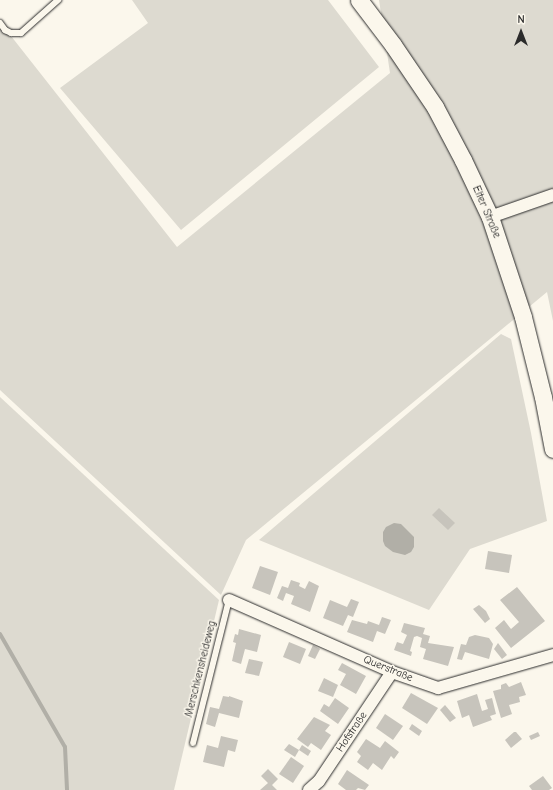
<!DOCTYPE html>
<html>
<head>
<meta charset="utf-8">
<style>
  body { margin:0 }
  #map { position:relative; width:553px; height:790px; overflow:hidden; background:#fbf7ec; font-family:"Comic Neue",sans-serif }
  div>[style] { position:absolute }
  [style*='--x'] { left:calc(var(--x)*1px); top:calc(var(--y)*1px); width:calc(var(--w)*1px); rotate:calc(var(--a)*1deg) }
  .green>* { inset:0; background:#dddad0 }
  .water>* { inset:0; background:#b1afa7 }
  .stream>* { height:4px; margin:-2px; padding:0 2px; transform-origin:2px; border-radius:2px; background:#b1afa7 }
  .building>* { inset:0; background:#c7c4bc }
  .roads { filter:drop-shadow(0 0 1px #2b2b2b) drop-shadow(0 0 1px #2b2b2b) }
  .service>* { height:6px; margin:-3px; padding:0 3px; transform-origin:3px; border-radius:3px; background:#fbf7ec }
  .minor>* { height:12px; margin:-6px; padding:0 6px; transform-origin:6px; border-radius:6px; background:#fbf7ec }
  .secondary>* { height:17px; margin:-8.5px; padding:0 8.5px; transform-origin:8.5px; border-radius:8.5px; background:#fbf7ec }
  span { translate:-50% -50%; white-space:nowrap; text-align:center; line-height:1.15; -webkit-text-stroke:3px #fbf7ec; paint-order:stroke }
  .street-label { font-size:11px; color:#2b2b2b }
  .north { position:absolute; left:501px; top:12px; width:40px; height:40px; -webkit-text-stroke:3px #fbf7ec; paint-order:stroke; rotate:0deg; font-size:11px; font-weight:700; line-height:16px; text-align:center; color:#2b2b2b }
  .north::after { content:''; display:block; margin:auto; width:14px; height:18px; background:#2b2b2b; clip-path:polygon(50% 0,100% 100%,50% 72%,0 100%) }
</style>
</head>
<body>
<div id="map">
  <div class="green">
    <i style="clip-path:polygon(132px 0,328px 0,379px 67px,181px 230px,60px 88px,148px 23px)"></i>
    <i style="clip-path:polygon(379px 0,553px 0,553px 321px,547px 292px,246px 540px,221px 595px,0 390px,0 22px,177px 247px,390px 73px)"></i>
    <i style="clip-path:polygon(501px 334px,511px 339px,531px 433px,547px 521px,470px 549px,429px 610px,259px 540px)"></i>
    <i style="clip-path:polygon(0 397px,219px 600px,174px 790px,0 790px)"></i>
  </div>
  <div class="water">
    <i style="clip-path:polygon(394px 523px,401px 524px,414px 537px,414px 547px,411px 552px,405px 555px,393px 552px,385px 546px,383px 541px,383px 532px,386px 527px)"></i>
  </div>
  <div class="stream">
    <i style="--x:0;--y:634;--w:130;--a:60.1"></i>
    <i style="--x:65;--y:747;--w:43;--a:87.3"></i>
  </div>
  <div class="building">
    <i style="clip-path:polygon(439px 508px,455px 523px,448px 530px,432px 515px)"></i>
    <i style="clip-path:polygon(488px 551px,512px 555px,509px 573px,485px 569px)"></i>
    <i style="clip-path:polygon(260px 566px,278px 572px,270px 595px,252px 588px)"></i>
    <i style="clip-path:polygon(291px 580px,300px 583px,299px 586px,305px 589px,309px 581px,319px 586px,310px 612px,291px 604px,294px 596px,286px 593px,283px 601px,277px 598px,282px 586px,288px 588px)"></i>
    <i style="clip-path:polygon(517px 587px,545px 621px,511px 648px,495px 628px,504px 620px,511px 629px,519px 622px,500px 600px)"></i>
    <i style="clip-path:polygon(351px 599px,359px 602px,353px 617px,348px 615px,343px 626px,323px 618px,330px 600px,347px 607px)"></i>
    <i style="clip-path:polygon(479px 605px,486px 611px,490px 619px,485px 623px,473px 609px)"></i>
    <i style="clip-path:polygon(382px 617px,391px 620px,385px 634px,377px 631px,373px 642px,347px 632px,352px 620px,367px 624px,368px 621px,379px 625px)"></i>
    <i style="clip-path:polygon(404px 623px,425px 628px,423px 634px,430px 636px,428px 643px,454px 647px,448px 666px,423px 659px,426px 649px,420px 647px,422px 638px,417px 636px,414px 637px,410px 651px,412px 652px,411px 656px,394px 650px,397px 642px,403px 644px,407px 635px,401px 632px)"></i>
    <i style="clip-path:polygon(239px 629px,261px 635px,257px 652px,245px 649px,241px 664px,232px 661px,236px 643px,233px 642px,235px 634px,238px 635px)"></i>
    <i style="clip-path:polygon(475px 635px,489px 638px,493px 644px,489px 659px,465px 652px,462px 660px,457px 659px,461px 644px,466px 645px,469px 637px)"></i>
    <i style="clip-path:polygon(289px 642px,306px 649px,300px 664px,283px 657px)"></i>
    <i style="clip-path:polygon(498px 643px,507px 655px,502px 659px,494px 649px)"></i>
    <i style="clip-path:polygon(313px 645px,320px 649px,315px 659px,308px 656px)"></i>
    <i style="clip-path:polygon(249px 659px,263px 662px,259px 676px,245px 673px)"></i>
    <i style="clip-path:polygon(342px 663px,366px 676px,356px 694px,340px 685px,346px 674px,338px 670px)"></i>
    <i style="clip-path:polygon(324px 678px,338px 685px,333px 697px,318px 691px)"></i>
    <i style="clip-path:polygon(521px 682px,526px 695px,519px 697px,520px 702px,509px 705px,512px 714px,501px 718px,493px 691px,501px 689px,501px 685px,506px 683px,509px 687px)"></i>
    <i style="clip-path:polygon(411px 693px,438px 708px,427px 724px,402px 708px)"></i>
    <i style="clip-path:polygon(477px 694px,482px 711px,488px 709px,485px 700px,492px 698px,496px 714px,490px 716px,492px 720px,473px 727px,469px 715px,462px 718px,457px 701px)"></i>
    <i style="clip-path:polygon(223px 696px,229px 697px,229px 696px,243px 701px,239px 718px,219px 713px,215px 727px,206px 724px,210px 707px,219px 709px)"></i>
    <i style="clip-path:polygon(335px 698px,349px 708px,338px 724px,320px 711px,324px 704px,329px 707px)"></i>
    <i style="clip-path:polygon(445px 705px,456px 718px,450px 722px,440px 710px)"></i>
    <i style="clip-path:polygon(385px 714px,403px 726px,393px 740px,376px 728px)"></i>
    <i style="clip-path:polygon(314px 717px,330px 725px,325px 731px,331px 735px,321px 750px,311px 743px,308px 747px,297px 739px)"></i>
    <i style="clip-path:polygon(412px 724px,422px 731px,419px 736px,409px 729px)"></i>
    <i style="clip-path:polygon(514px 732px,516px 732px,522px 739px,511px 748px,505px 740px)"></i>
    <i style="clip-path:polygon(538px 732px,540px 736px,531px 740px,529px 736px)"></i>
    <i style="clip-path:polygon(221px 736px,238px 740px,235px 752px,228px 750px,224px 767px,203px 762px,207px 745px,218px 748px)"></i>
    <i style="clip-path:polygon(366px 739px,380px 748px,385px 741px,399px 752px,394px 759px,391px 756px,382px 770px,373px 763px,368px 770px,357px 762px,361px 756px,357px 752px)"></i>
    <i style="clip-path:polygon(289px 744px,299px 750px,295px 757px,284px 750px)"></i>
    <i style="clip-path:polygon(302px 745px,311px 751px,308px 756px,299px 750px)"></i>
    <i style="clip-path:polygon(291px 757px,304px 766px,293px 783px,279px 774px)"></i>
    <i style="clip-path:polygon(268px 769px,278px 779px,272px 785px,277px 790px,260px 790px,268px 783px,261px 776px)"></i>
    <i style="clip-path:polygon(347px 770px,369px 785px,365px 790px,358px 788px,356px 790px,346px 790px,338px 784px)"></i>
    <i style="clip-path:polygon(543px 776px,552px 788px,549px 790px,532px 790px,529px 786px)"></i>
  </div>
  <div class="roads">
    <div class="service">
      <i style="--x:0;--y:23;--w:9;--a:54"></i>
      <i style="--x:5;--y:30;--w:7;--a:27"></i>
      <i style="--x:11;--y:33;--w:10;--a:0"></i>
      <i style="--x:21;--y:33;--w:50;--a:-41.7"></i>
      <i style="--x:193;--y:743;--w:147;--a:-75.9"></i>
    </div>
    <div class="minor">
      <i style="--x:490;--y:217;--w:67;--a:-19.2"></i>
      <i style="--x:229;--y:600;--w:178;--a:23.8"></i>
      <i style="--x:392;--y:672;--w:49;--a:19.2"></i>
      <i style="--x:438;--y:688;--w:120;--a:-16"></i>
      <i style="--x:309;--y:790;--w:13;--a:-42"></i>
      <i style="--x:319;--y:781;--w:131;--a:-56.2"></i>
    </div>
    <div class="secondary">
      <i style="--x:359;--y:0;--w:56;--a:52.9"></i>
      <i style="--x:393;--y:45;--w:75;--a:55.9"></i>
      <i style="--x:435;--y:107;--w:60;--a:62.2"></i>
      <i style="--x:463;--y:160;--w:63;--a:64.7"></i>
      <i style="--x:490;--y:217;--w:105;--a:71.7"></i>
      <i style="--x:523;--y:317;--w:82;--a:76"></i>
      <i style="--x:543;--y:397;--w:53;--a:79.1"></i>
    </div>
  </div>
  <div class="street-label">
    <span style="left:486px;top:212px;rotate:67deg">Elter Straße</span>
    <span style="left:201px;top:669px;rotate:-76deg">Merschkensheideweg</span>
    <span style="left:388px;top:669px;rotate:22deg">Querstraße</span>
    <span style="left:352px;top:732px;rotate:-56deg">Hofstraße</span>
  </div>
  <div class="north">N</div>
</div>
</body>
</html>
